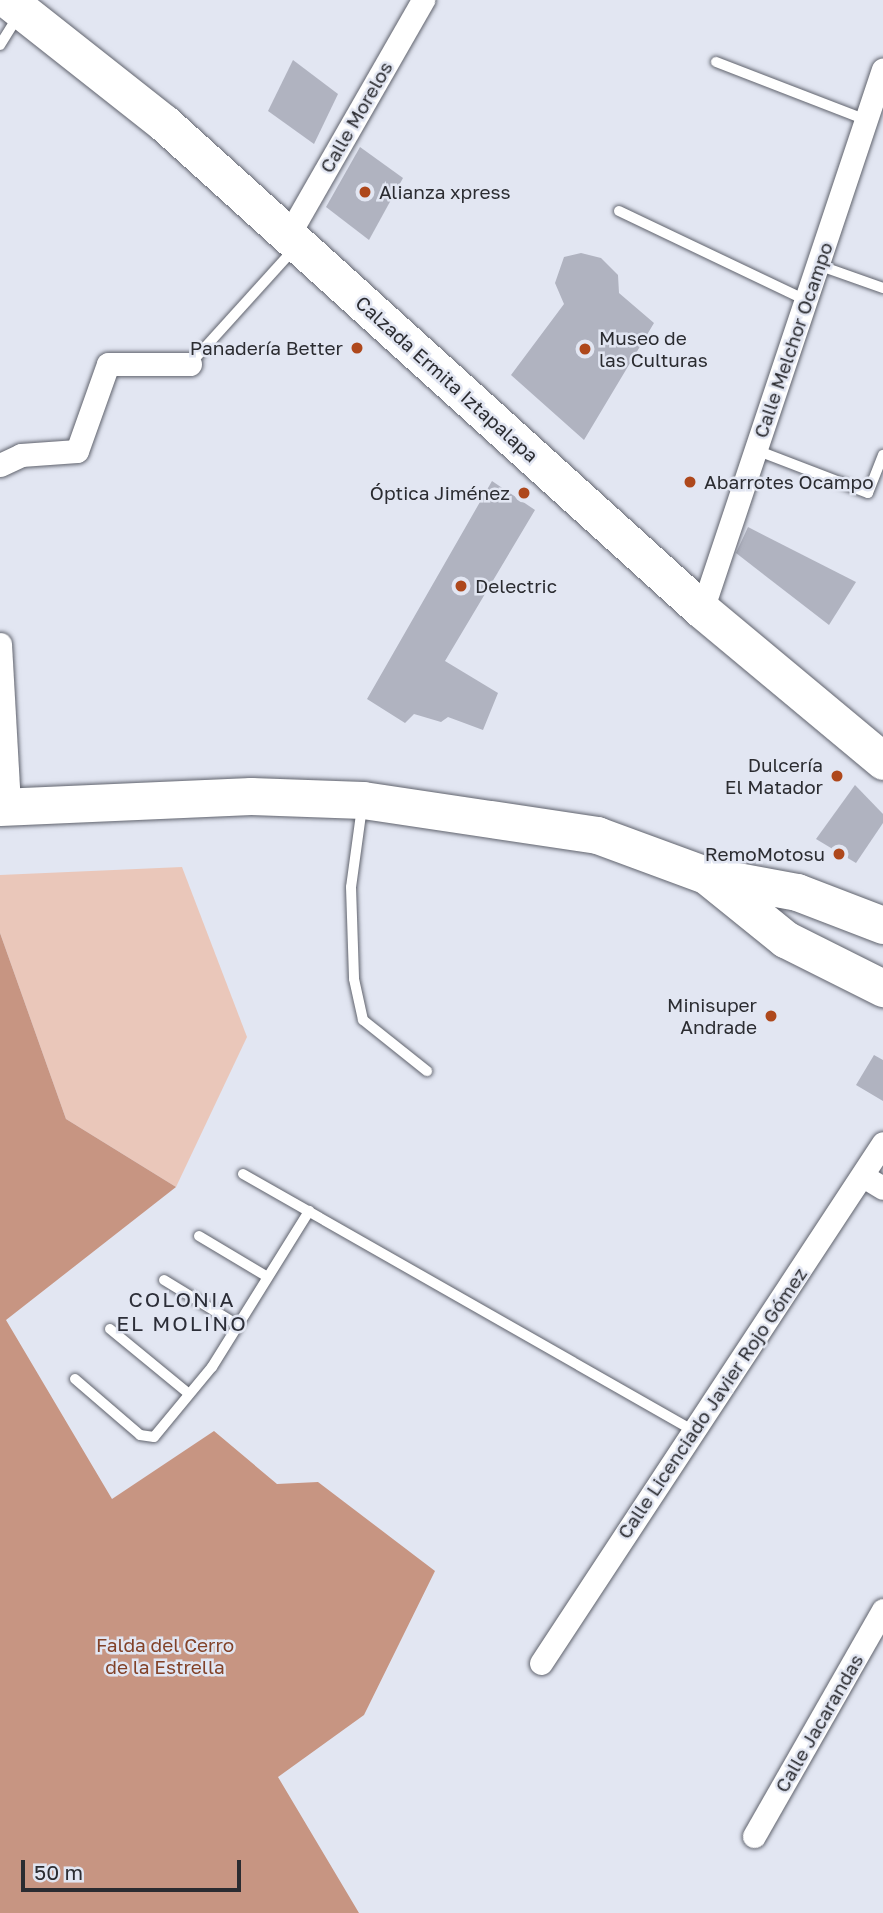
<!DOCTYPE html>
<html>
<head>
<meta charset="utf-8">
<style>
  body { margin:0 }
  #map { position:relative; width:883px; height:1913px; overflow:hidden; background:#e2e6f2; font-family:"Golos Text",sans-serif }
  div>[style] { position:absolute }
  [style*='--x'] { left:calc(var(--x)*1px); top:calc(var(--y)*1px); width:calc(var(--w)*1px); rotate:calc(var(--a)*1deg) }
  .green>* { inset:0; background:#eac7ba }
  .forest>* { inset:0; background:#c79582 }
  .building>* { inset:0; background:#b0b3c0 }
  .roads { filter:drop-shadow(0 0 2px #60636d) drop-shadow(0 0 2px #60636d) }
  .service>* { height:10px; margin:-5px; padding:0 5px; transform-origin:5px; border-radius:5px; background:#fff }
  .minor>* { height:23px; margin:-11.5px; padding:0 11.5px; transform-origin:11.5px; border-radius:11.5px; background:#fff }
  .primary>* { height:37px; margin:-18.5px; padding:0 18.5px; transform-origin:18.5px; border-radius:18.5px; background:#fff }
  .dots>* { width:19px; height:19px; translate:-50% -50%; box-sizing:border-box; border:4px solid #e2e6f2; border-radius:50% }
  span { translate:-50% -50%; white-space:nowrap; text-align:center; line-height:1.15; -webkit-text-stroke:5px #e2e6f2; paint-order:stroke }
  .street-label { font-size:19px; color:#2b2c31 }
  .poi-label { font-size:19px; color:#2b2c31 }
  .left { translate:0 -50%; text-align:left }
  .right { translate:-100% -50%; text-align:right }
  .park-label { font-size:19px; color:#824127 }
  .neighbourhood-label { font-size:21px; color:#2c2e38; letter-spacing:2px }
  .scale { position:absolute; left:21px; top:1860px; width:220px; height:32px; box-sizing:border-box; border:4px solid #2b2c31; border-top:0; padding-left:9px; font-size:21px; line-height:24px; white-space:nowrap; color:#2b2c31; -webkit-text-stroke:5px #e2e6f2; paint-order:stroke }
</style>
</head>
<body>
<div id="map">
  <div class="green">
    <i style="clip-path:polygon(182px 867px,247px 1037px,176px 1187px,66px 1119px,0 933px,0 875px)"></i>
  </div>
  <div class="forest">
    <i style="clip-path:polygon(0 933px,66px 1119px,176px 1187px,6px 1320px,112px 1499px,214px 1431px,277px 1484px,318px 1482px,435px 1571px,364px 1715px,278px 1777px,359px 1913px,0 1913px)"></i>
  </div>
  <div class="building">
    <i style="clip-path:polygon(293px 60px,338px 94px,314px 144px,268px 111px)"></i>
    <i style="clip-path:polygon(360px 147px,403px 178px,369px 240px,326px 207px)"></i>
    <i style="clip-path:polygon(581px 253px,601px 258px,618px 275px,619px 293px,654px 323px,584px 440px,511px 375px,564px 304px,555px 283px,564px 257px)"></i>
    <i style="clip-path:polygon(492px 481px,535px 510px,445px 661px,498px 693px,483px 730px,448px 717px,441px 722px,414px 714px,405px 723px,367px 699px)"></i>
    <i style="clip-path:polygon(748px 527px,856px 582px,829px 625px,736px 553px)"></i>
    <i style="clip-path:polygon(855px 785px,883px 814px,883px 823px,856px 863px,816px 839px)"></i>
    <i style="clip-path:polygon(874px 1055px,883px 1060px,883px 1101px,856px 1085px)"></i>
  </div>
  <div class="roads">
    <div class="service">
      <i style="--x:0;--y:45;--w:36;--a:-58"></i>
      <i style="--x:716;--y:62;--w:161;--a:21.1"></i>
      <i style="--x:619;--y:211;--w:207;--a:25.5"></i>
      <i style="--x:818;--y:265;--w:69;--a:19.5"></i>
      <i style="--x:190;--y:364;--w:155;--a:-47.9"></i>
      <i style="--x:756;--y:450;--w:120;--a:21"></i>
      <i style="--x:868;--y:493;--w:41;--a:-68.5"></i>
      <i style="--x:362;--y:807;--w:81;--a:97.8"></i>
      <i style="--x:351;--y:887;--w:92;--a:88.1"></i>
      <i style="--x:354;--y:979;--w:42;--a:77.6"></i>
      <i style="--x:363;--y:1020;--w:82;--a:38.6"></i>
      <i style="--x:243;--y:1174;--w:519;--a:29.68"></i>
      <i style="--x:199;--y:1236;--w:78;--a:30.8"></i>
      <i style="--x:164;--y:1280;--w:84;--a:31.4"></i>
      <i style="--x:110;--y:1329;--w:102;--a:39.4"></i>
      <i style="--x:75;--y:1379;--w:86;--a:40.7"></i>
      <i style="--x:140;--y:1435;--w:14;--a:8"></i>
      <i style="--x:154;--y:1437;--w:91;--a:-50.4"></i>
      <i style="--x:212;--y:1367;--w:184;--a:-58.1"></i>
    </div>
    <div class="minor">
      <i style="--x:289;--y:234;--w:270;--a:-60.2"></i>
      <i style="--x:0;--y:465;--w:23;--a:-25"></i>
      <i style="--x:21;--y:455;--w:56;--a:-4.1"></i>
      <i style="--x:77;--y:451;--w:92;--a:-70.4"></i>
      <i style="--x:108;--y:364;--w:82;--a:0"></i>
      <i style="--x:702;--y:610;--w:570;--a:-71.5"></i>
      <i style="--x:0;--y:644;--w:162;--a:86.8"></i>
      <i style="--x:863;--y:1176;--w:23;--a:31"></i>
      <i style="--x:541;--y:1663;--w:622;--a:-56.67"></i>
      <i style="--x:754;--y:1836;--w:260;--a:-60.3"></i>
    </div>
    <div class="primary">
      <i style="--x:8;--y:0;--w:199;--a:38.3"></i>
      <i style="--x:164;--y:123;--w:726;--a:42.15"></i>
      <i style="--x:702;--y:610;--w:236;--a:39.8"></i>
      <i style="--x:0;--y:807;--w:251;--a:-2.5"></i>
      <i style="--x:251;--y:796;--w:112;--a:2"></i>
      <i style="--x:363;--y:800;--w:237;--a:8.5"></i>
      <i style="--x:597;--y:835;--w:116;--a:20.2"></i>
      <i style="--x:706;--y:875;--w:102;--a:39"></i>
      <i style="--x:785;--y:939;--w:110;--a:26.6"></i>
      <i style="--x:710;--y:876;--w:88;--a:10.4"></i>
      <i style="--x:797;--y:892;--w:92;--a:21"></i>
    </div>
  </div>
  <div class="dots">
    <i style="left:365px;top:192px;background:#ae481c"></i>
    <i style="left:357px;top:348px;background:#ae481c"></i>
    <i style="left:585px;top:349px;background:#ae481c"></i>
    <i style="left:690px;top:482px;background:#ae481c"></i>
    <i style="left:524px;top:493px;background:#ae481c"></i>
    <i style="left:461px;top:586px;background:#ae481c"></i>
    <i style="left:837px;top:776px;background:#ae481c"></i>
    <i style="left:839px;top:854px;background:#ae481c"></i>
    <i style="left:771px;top:1016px;background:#ae481c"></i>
  </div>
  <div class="street-label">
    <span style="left:356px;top:117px;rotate:-60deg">Calle Morelos</span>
    <span style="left:793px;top:340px;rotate:-71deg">Calle Melchor Ocampo</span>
    <span style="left:447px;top:379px;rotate:42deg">Calzada Ermita Iztapalapa</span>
    <span style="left:712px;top:1403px;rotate:-56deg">Calle Licenciado Javier Rojo Gómez</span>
    <span style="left:819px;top:1723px;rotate:-60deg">Calle Jacarandas</span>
  </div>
  <div class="poi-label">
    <span class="left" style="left:379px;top:192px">Alianza xpress</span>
    <span class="left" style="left:599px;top:349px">Museo de<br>las Culturas</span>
    <span class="right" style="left:343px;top:348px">Panadería Better</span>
    <span class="left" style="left:704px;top:482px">Abarrotes Ocampo</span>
    <span class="right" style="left:510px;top:493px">Óptica Jiménez</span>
    <span class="left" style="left:475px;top:586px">Delectric</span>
    <span class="right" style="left:823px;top:776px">Dulcería<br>El Matador</span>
    <span class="right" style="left:825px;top:854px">RemoMotosu</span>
    <span class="right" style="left:757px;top:1016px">Minisuper<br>Andrade</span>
  </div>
  <div class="park-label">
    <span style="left:165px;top:1656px">Falda del Cerro<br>de la Estrella</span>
  </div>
  <div class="neighbourhood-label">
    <span style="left:182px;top:1311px">COLONIA<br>EL MOLINO</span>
  </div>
  <div class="scale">50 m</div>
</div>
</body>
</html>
